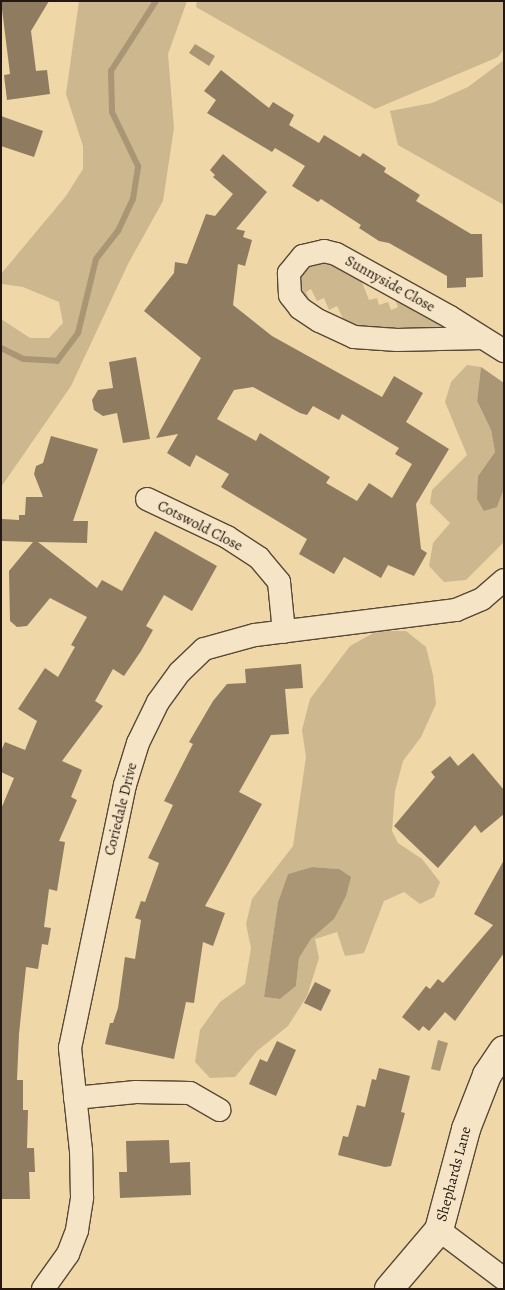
<!DOCTYPE html>
<html>
<head>
<meta charset="utf-8">
<style>
	body { margin:0 }
	#map { position:relative; width:505px; height:1290px; overflow:hidden; background:#efd7a8; font-family:Alegreya,serif }
	div>[style] { position:absolute }
	[style*='--x'] { left:calc(var(--x)*1px); top:calc(var(--y)*1px); width:calc(var(--w)*1px); rotate:calc(var(--a)*1deg) }
	.green>* { inset:0; background:#ccb78e }
	.water>* { inset:0; background:#aa9675 }
	.stream>* { height:6px; margin:-3px; padding:0 3px; transform-origin:3px; border-radius:3px; background:#aa9675 }
	.building>* { inset:0; background:#8e7b60 }
	.roads { filter:drop-shadow(1px 0 #574837) drop-shadow(-1px 0 #574837) drop-shadow(0 1px #574837) drop-shadow(0 -1px #574837) }
	.street>* { height:22px; margin:-11px; padding:0 11px; transform-origin:11px; border-radius:11px; background:#f5e5c6 }
	.secondary>* { height:28px; margin:-14px; padding:0 14px; transform-origin:14px; border-radius:14px; background:#f5e5c6 }
	span { translate:-50% -50%; white-space:nowrap; text-align:center; line-height:1.15; -webkit-text-stroke:4.5px #f5e5c6; paint-order:stroke }
	.street-label { font-size:15px; color:#241811 }
	.frame { position:absolute; inset:0; border:2px solid #241811; pointer-events:none }
</style>
</head>
<body>
<div id="map">
	<div class="green">
		<i style="clip-path:polygon(79px 1px,187px 1px,168px 54px,174px 128px,163px 201px,128px 264px,71px 386px,1px 487px,1px 319px,30px 338px,49px 338px,63px 323px,59px 302px,23px 287px,2px 284px,1px 274px,66px 196px,83px 169px,83px 146px,66px 94px)"></i>
		<i style="clip-path:polygon(197px 1px,504px 1px,504px 49px,498px 57px,375px 109px,196px 7px)"></i>
		<i style="clip-path:polygon(504px 60px,504px 205px,398px 145px,390px 111px,432px 103px,468px 87px)"></i>
		<i style="clip-path:polygon(317px 260px,358px 272px,369px 300px,377px 298px,379px 305px,388px 302px,391px 310px,398px 307px,392px 292px,455px 333px,347px 327px,337px 306px,329px 310px,324px 298px,317px 301px,311px 289px,306px 292px,313px 308px,301px 297px,297px 284px,301px 268px)"></i>
		<i style="clip-path:polygon(467px 365px,481px 367px,477px 401px,491px 430px,495px 452px,478px 476px,497px 507px,504px 489px,504px 542px,466px 580px,444px 582px,429px 566px,433px 543px,450px 523px,430px 503px,432px 490px,467px 455px,445px 402px,451px 382px)"></i>
		<i style="clip-path:polygon(evenodd,377px 631px,406px 631px,426px 647px,433px 675px,436px 704px,421px 737px,403px 761px,395px 791px,392px 831px,398px 843px,422px 859px,440px 882px,434px 897px,420px 904px,404px 892px,384px 901px,364px 953px,345px 956px,337px 932px,315px 939px,319px 958px,307px 996px,288px 1026px,257px 1051px,235px 1077px,210px 1078px,195px 1062px,200px 1030px,220px 1002px,245px 984px,251px 948px,246px 924px,252px 899px,293px 846px,306px 757px,302px 730px,310px 699px,350px 646px,377px 631px,312px 867px,339px 869px,334px 919px,311px 939px,299px 958px,296px 986px,280px 999px,264px 997px,278px 902px,288px 874px,312px 867px)"></i>
	</div>
	<div class="water">
		<i style="clip-path:polygon(195px 44px,215px 56px,209px 66px,189px 53px)"></i>
		<i style="clip-path:polygon(481px 367px,504px 383px,504px 489px,497px 507px,484px 511px,477px 499px,478px 476px,495px 452px,491px 430px,477px 401px)"></i>
		<i style="clip-path:polygon(312px 867px,339px 869px,351px 877px,346px 896px,334px 919px,311px 939px,299px 958px,296px 986px,280px 999px,264px 997px,278px 902px,288px 874px)"></i>
		<i style="clip-path:polygon(438px 1040px,448px 1043px,440px 1071px,431px 1069px)"></i>
	</div>
	<div class="stream">
		<i style="--x:1;--y:348;--w:25;--a:26"></i>
		<i style="--x:24;--y:359;--w:33;--a:3"></i>
		<i style="--x:57;--y:361;--w:35;--a:-53"></i>
		<i style="--x:78;--y:333;--w:76;--a:-76.3"></i>
		<i style="--x:96;--y:259;--w:36;--a:-52"></i>
		<i style="--x:118;--y:231;--w:35;--a:-65"></i>
		<i style="--x:133;--y:199;--w:33;--a:-81"></i>
		<i style="--x:138;--y:166;--w:60;--a:-115.7"></i>
		<i style="--x:112;--y:112;--w:41;--a:-91.4"></i>
		<i style="--x:111;--y:71;--w:83;--a:-57.3"></i>
	</div>
	<div class="building">
		<i style="clip-path:polygon(1px 1px,49px 1px,31px 31px,36px 71px,47px 70px,50px 94px,7px 100px,4px 75px,10px 74px)"></i>
		<i style="clip-path:polygon(221px 70px,269px 108px,273px 102px,294px 115px,289px 125px,319px 143px,324px 135px,360px 157px,363px 153px,386px 168px,384px 172px,420px 195px,416px 201px,471px 234px,482px 234px,483px 277px,466px 278px,466px 287px,447px 288px,447px 276px,389px 243px,379px 241px,359px 228px,361px 225px,321px 199px,318px 202px,292px 186px,305px 166px,275px 148px,272px 152px,207px 113px,216px 100px,204px 91px)"></i>
		<i style="clip-path:polygon(1px 116px,43px 131px,34px 157px,1px 146px)"></i>
		<i style="clip-path:polygon(evenodd,223px 154px,267px 192px,236px 229px,245px 231px,243px 237px,252px 240px,245px 266px,238px 264px,233px 305px,272px 336px,382px 397px,394px 376px,423px 393px,406px 422px,449px 449px,416px 504px,421px 549px,427px 553px,414px 576px,388px 565px,381px 578px,344px 557px,334px 574px,299px 554px,307px 539px,221px 487px,229px 474px,196px 455px,190px 467px,167px 453px,178px 434px,156px 438px,201px 358px,144px 311px,174px 273px,175px 262px,187px 264px,206px 214px,215px 216px,233px 194px,213px 177px,215px 175px,210px 170px,223px 154px,253px 387px,300px 413px,307px 415px,313px 406px,339px 420px,342px 414px,399px 448px,395px 454px,412px 464px,392px 498px,369px 483px,357px 501px,326px 483px,330px 477px,260px 433px,256px 441px,217px 419px,234px 390px,253px 387px)"></i>
		<i style="clip-path:polygon(136px 357px,150px 439px,123px 443px,117px 413px,103px 416px,94px 410px,92px 400px,98px 390px,113px 388px,109px 362px)"></i>
		<i style="clip-path:polygon(51px 436px,98px 449px,73px 521px,88px 521px,87px 543px,38px 542px,97px 588px,102px 580px,122px 591px,155px 531px,217px 566px,192px 611px,164px 595px,146px 626px,153px 630px,141px 651px,124px 676px,113px 669px,95px 701px,103px 706px,62px 761px,82px 770px,71px 797px,77px 800px,59px 841px,65px 842px,57px 891px,49px 889px,44px 927px,51px 928px,48px 945px,42px 944px,38px 969px,26px 967px,19px 1034px,17px 1080px,23px 1080px,23px 1110px,28px 1110px,27px 1148px,34px 1148px,35px 1172px,29px 1172px,30px 1199px,1px 1199px,1px 809px,14px 778px,1px 772px,1px 751px,5px 742px,25px 750px,37px 721px,18px 709px,45px 668px,58px 677px,75px 647px,71px 645px,87px 617px,50px 598px,27px 626px,17px 627px,10px 621px,9px 571px,33px 542px,2px 541px,2px 519px,19px 520px,19px 515px,25px 515px,26px 497px,43px 497px,34px 474px,36px 466px,43px 463px)"></i>
		<i style="clip-path:polygon(301px 664px,303px 688px,285px 689px,289px 734px,271px 735px,239px 792px,262px 804px,205px 906px,225px 913px,213px 946px,203px 942px,194px 1003px,186px 1002px,174px 1059px,105px 1044px,110px 1023px,113px 1023px,118px 1008px,125px 957px,135px 959px,141px 920px,135px 918px,141px 901px,145px 902px,159px 863px,148px 858px,173px 805px,164px 801px,193px 744px,189px 742px,213px 701px,227px 684px,246px 683px,245px 669px)"></i>
		<i style="clip-path:polygon(473px 753px,504px 790px,504px 814px,481px 833px,475px 825px,438px 868px,394px 826px,435px 777px,431px 772px,450px 756px,458px 766px)"></i>
		<i style="clip-path:polygon(504px 860px,504px 953px,455px 1021px,445px 1012px,429px 1031px,423px 1026px,419px 1031px,402px 1017px,426px 986px,430px 989px,438px 979px,443px 983px,493px 925px,474px 914px)"></i>
		<i style="clip-path:polygon(315px 982px,331px 990px,321px 1011px,304px 1003px)"></i>
		<i style="clip-path:polygon(277px 1041px,296px 1050px,276px 1096px,249px 1084px,260px 1059px,267px 1062px)"></i>
		<i style="clip-path:polygon(379px 1068px,410px 1076px,401px 1112px,405px 1113px,391px 1166px,385px 1167px,338px 1155px,343px 1136px,348px 1137px,357px 1105px,365px 1107px,372px 1079px,376px 1080px)"></i>
		<i style="clip-path:polygon(169px 1140px,170px 1163px,190px 1162px,191px 1195px,120px 1198px,119px 1172px,127px 1172px,126px 1141px)"></i>
	</div>
	<div class="roads">
		<div class="street">
			<i style="--x:482;--y:338;--w:85;--a:178.7"></i>
			<i style="--x:397;--y:340;--w:43;--a:-176"></i>
			<i style="--x:354;--y:337;--w:38;--a:-155"></i>
			<i style="--x:319;--y:321;--w:23;--a:-146"></i>
			<i style="--x:300;--y:308;--w:16;--a:-128"></i>
			<i style="--x:290;--y:295;--w:22;--a:-93"></i>
			<i style="--x:289;--y:273;--w:22;--a:-51"></i>
			<i style="--x:303;--y:256;--w:22;--a:-13"></i>
			<i style="--x:324;--y:251;--w:12;--a:14"></i>
			<i style="--x:336;--y:254;--w:130;--a:28.9"></i>
			<i style="--x:450;--y:317;--w:64;--a:32.2"></i>
			<i style="--x:147;--y:499;--w:89;--a:25.4"></i>
			<i style="--x:227;--y:537;--w:38;--a:33"></i>
			<i style="--x:259;--y:558;--w:31;--a:50"></i>
			<i style="--x:279;--y:582;--w:50;--a:84.3"></i>
			<i style="--x:75;--y:1098;--w:61;--a:-5.6"></i>
			<i style="--x:136;--y:1092;--w:54;--a:1.1"></i>
			<i style="--x:190;--y:1093;--w:34;--a:30"></i>
			<i style="--x:439;--y:1230;--w:81;--a:37"></i>
			<i style="--x:43;--y:1289;--w:43;--a:-54.5"></i>
			<i style="--x:68;--y:1254;--w:26;--a:-69"></i>
			<i style="--x:77;--y:1230;--w:33;--a:-81"></i>
			<i style="--x:82;--y:1197;--w:46;--a:-91.2"></i>
			<i style="--x:81;--y:1151;--w:104;--a:-96.1"></i>
			<i style="--x:70;--y:1048;--w:269;--a:-78.2"></i>
			<i style="--x:125;--y:785;--w:44;--a:-72.8"></i>
			<i style="--x:138;--y:743;--w:46;--a:-64"></i>
			<i style="--x:158;--y:702;--w:37;--a:-54"></i>
			<i style="--x:180;--y:672;--w:33;--a:-44"></i>
			<i style="--x:204;--y:649;--w:53;--a:-15.4"></i>
			<i style="--x:255;--y:635;--w:203;--a:-7.1"></i>
			<i style="--x:456;--y:610;--w:28;--a:-23"></i>
			<i style="--x:482;--y:599;--w:29;--a:-41"></i>
		</div>
		<div class="secondary">
			<i style="--x:389;--y:1289;--w:77;--a:-49.7"></i>
			<i style="--x:439;--y:1230;--w:105;--a:-75"></i>
			<i style="--x:466;--y:1129;--w:58;--a:-68.7"></i>
			<i style="--x:487;--y:1075;--w:30;--a:-56"></i>
		</div>
	</div>
	<div class="street-label">
		<span style="left:390px;top:284px;rotate:29deg">Sunnyside Close</span>
		<span style="left:200px;top:526px;rotate:27deg">Cotswold Close</span>
		<span style="left:121px;top:809px;rotate:-76deg">Coriedale Drive</span>
		<span style="left:454px;top:1174px;rotate:-75deg">Shephards Lane</span>
	</div>
	<div class="frame"></div>
</div>
</body>
</html>
